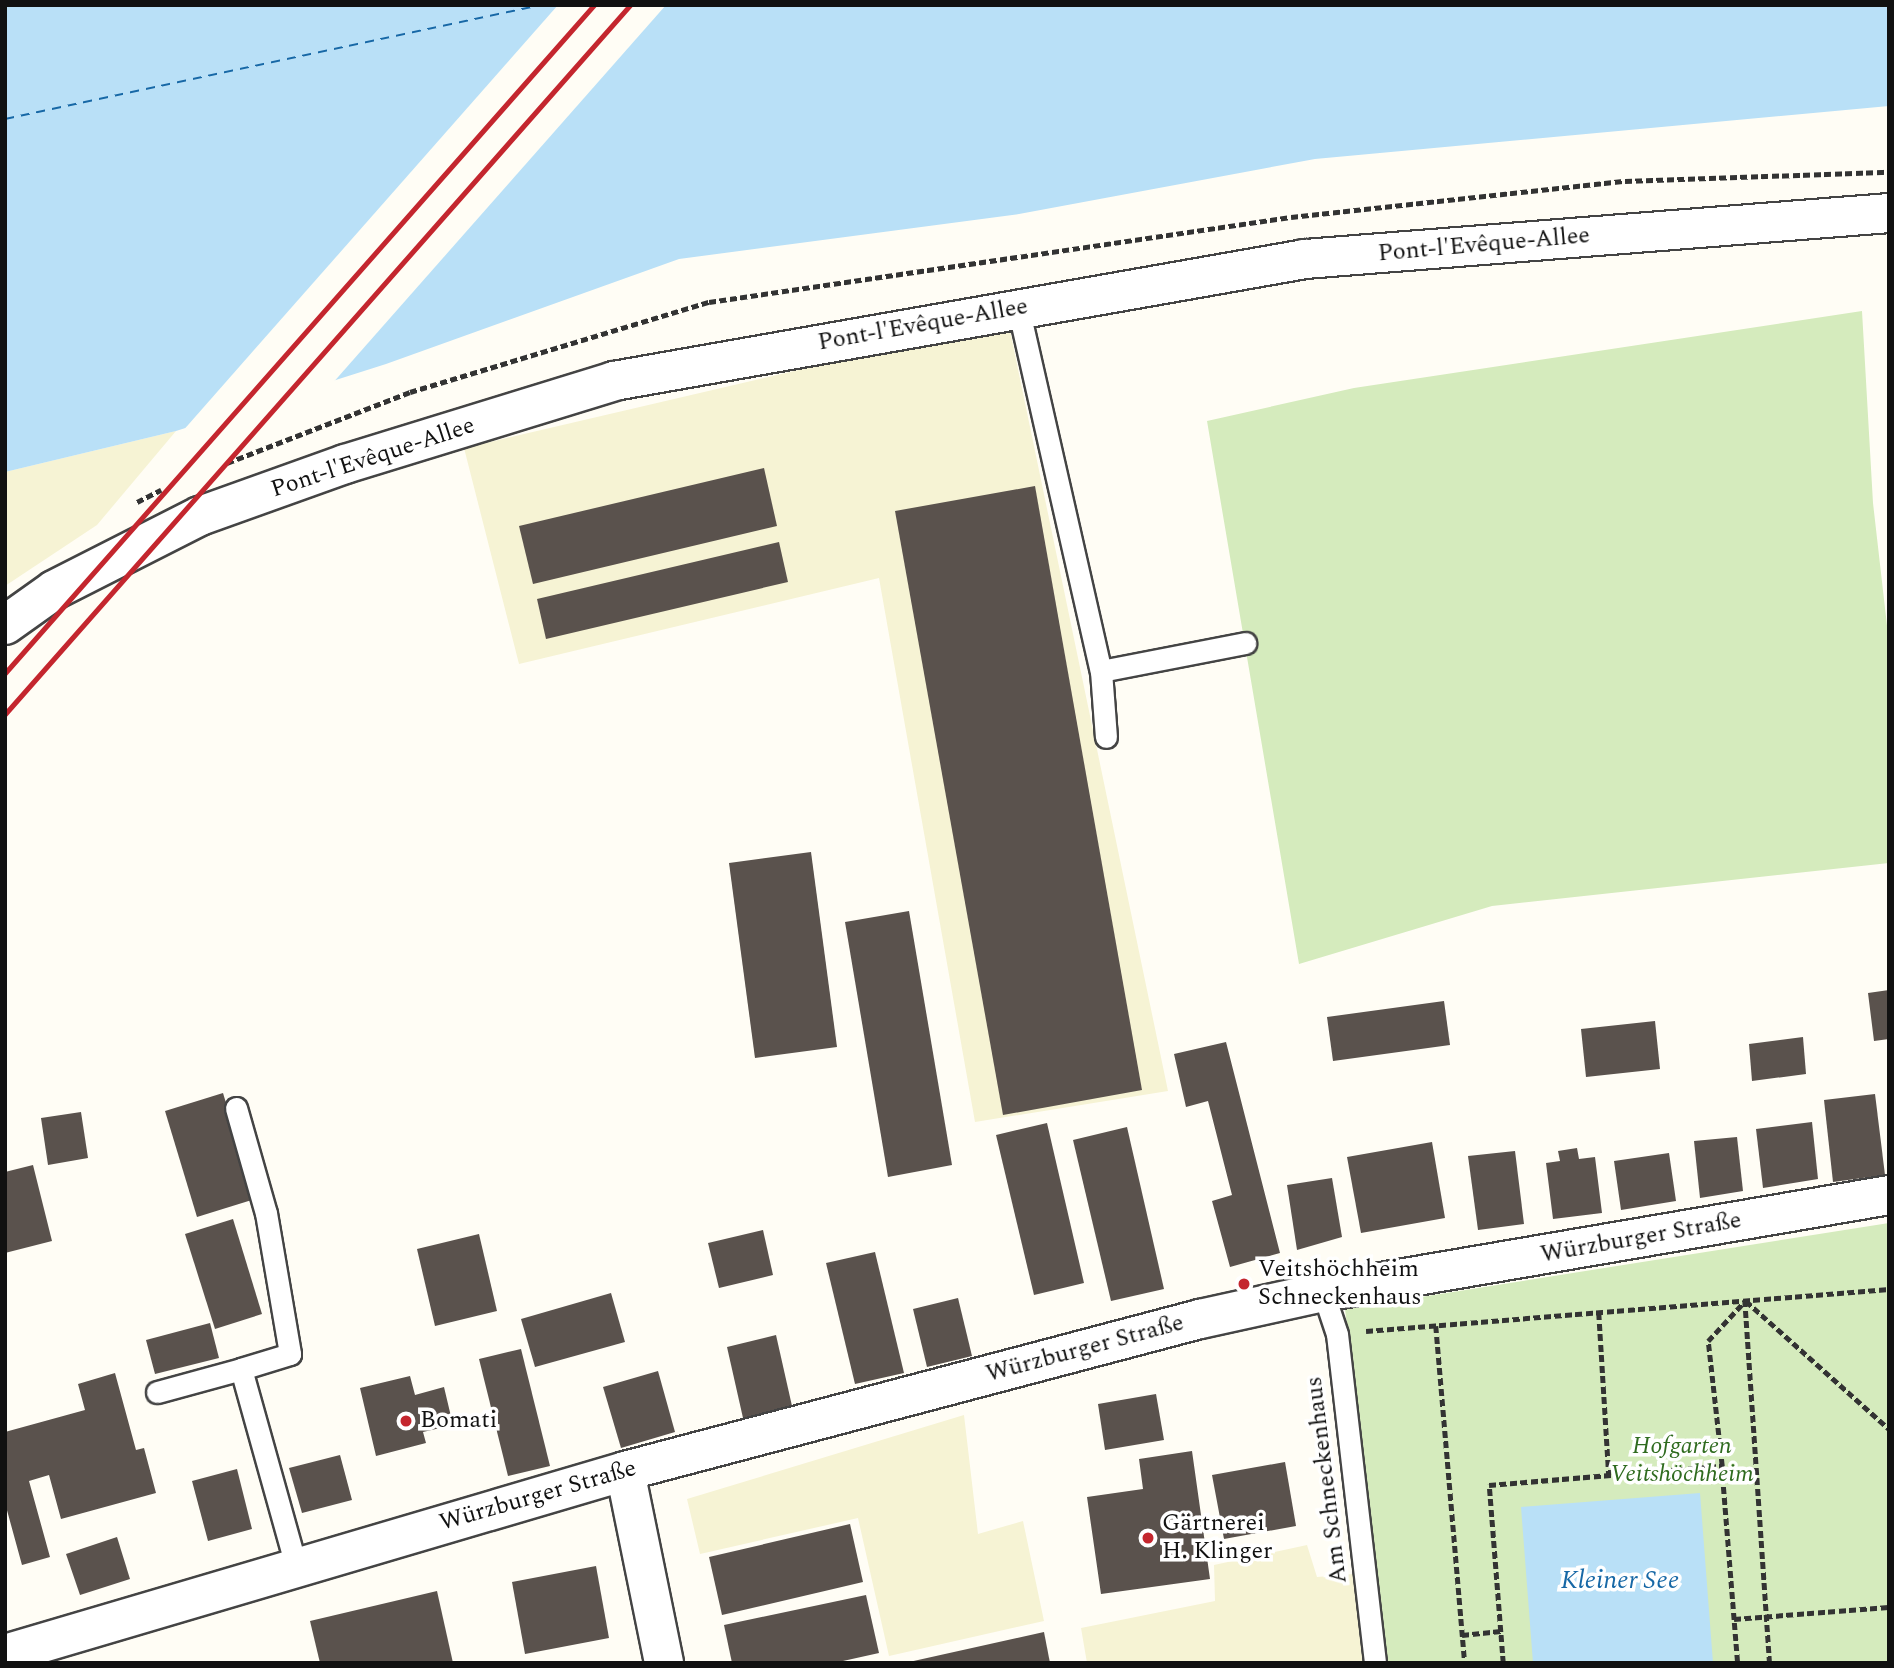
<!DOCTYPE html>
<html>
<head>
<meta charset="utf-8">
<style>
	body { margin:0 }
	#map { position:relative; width:1894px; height:1668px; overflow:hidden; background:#fffdf5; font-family:Spectral,serif }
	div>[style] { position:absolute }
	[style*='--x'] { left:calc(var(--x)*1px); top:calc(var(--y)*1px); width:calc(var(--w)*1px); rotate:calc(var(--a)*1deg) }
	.farmland>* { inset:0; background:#f6f3d4 }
	.green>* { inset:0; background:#d5ebbd }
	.water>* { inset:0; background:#b9e0f7 }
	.pier>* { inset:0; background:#fffdf5 }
	.ferry>* { height:2px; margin-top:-1px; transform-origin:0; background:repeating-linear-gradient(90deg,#1768a6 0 9px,transparent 0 16px) }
	.building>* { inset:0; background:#5a524d }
	.path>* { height:4.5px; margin-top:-2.25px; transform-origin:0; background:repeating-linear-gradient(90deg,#333 0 7px,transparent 0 10.5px) }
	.roads { filter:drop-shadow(2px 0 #444) drop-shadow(-2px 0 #444) drop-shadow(0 2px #444) drop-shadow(0 -2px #444) }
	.service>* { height:21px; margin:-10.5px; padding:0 10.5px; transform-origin:10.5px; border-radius:10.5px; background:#fff }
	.minor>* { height:38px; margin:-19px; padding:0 19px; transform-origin:19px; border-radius:19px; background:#fff }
	.rail>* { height:5px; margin:-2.5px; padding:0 2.5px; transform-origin:2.5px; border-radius:2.5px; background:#c4262e }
	.dots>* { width:19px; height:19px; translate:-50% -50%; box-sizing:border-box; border:4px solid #fff; border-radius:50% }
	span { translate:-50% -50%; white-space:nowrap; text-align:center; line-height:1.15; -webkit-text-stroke:7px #fff; paint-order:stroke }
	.street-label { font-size:24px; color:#111 }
	.poi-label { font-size:24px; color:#111 }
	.left { translate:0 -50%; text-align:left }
	.park-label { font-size:24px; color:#2f6b1f; font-style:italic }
	.water-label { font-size:26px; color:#1768a6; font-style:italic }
	.frame { position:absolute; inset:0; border:7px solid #111; pointer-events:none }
</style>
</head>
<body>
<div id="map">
	<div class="farmland">
		<i style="clip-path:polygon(1008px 321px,1168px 1091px,975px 1122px,879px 578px,519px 664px,464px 448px)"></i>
		<i style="clip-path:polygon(176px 431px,97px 525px,5px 586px,5px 472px)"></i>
		<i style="clip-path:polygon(964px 1415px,978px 1534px,1023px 1521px,1044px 1621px,889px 1656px,858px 1518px,700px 1554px,687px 1499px)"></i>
		<i style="clip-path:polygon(1307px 1545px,1317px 1577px,1354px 1574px,1364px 1663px,1087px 1663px,1081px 1628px,1215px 1601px,1214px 1565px)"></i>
	</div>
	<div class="green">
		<i style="clip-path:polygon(1862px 311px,1873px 503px,1889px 643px,1889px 863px,1492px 906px,1299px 964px,1207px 421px,1354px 388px)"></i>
		<i style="clip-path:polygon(1889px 1223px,1889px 1663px,1388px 1663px,1345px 1309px)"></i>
	</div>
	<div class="water">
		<i style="clip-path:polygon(5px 5px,1889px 5px,1889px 106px,1315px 159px,1019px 214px,679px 259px,386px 364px,176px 431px,5px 472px)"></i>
		<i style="clip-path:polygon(1700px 1493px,1713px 1663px,1533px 1663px,1521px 1507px)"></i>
	</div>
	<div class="pier">
		<i style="clip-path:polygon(558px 5px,666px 5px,331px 385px,181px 433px)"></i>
	</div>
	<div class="ferry">
		<i style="--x:5;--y:119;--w:548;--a:-12.01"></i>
	</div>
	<div class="building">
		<i style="clip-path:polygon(764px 468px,777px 526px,533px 584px,519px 526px)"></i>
		<i style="clip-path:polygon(1035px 486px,1142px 1090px,1003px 1115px,895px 511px)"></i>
		<i style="clip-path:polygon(779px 542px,788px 582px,546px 639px,537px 599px)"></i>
		<i style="clip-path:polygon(811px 852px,837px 1047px,755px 1058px,729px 863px)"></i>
		<i style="clip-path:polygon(909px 911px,952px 1165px,888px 1177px,845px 922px)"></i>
		<i style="clip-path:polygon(1889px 990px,1889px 1039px,1874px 1041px,1868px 993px)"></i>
		<i style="clip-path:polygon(1444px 1001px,1450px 1045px,1333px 1061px,1327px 1017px)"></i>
		<i style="clip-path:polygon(1655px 1021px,1660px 1069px,1586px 1077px,1581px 1029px)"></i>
		<i style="clip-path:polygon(1803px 1037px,1806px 1074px,1752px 1081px,1749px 1044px)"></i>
		<i style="clip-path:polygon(1226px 1042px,1280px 1253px,1230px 1267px,1212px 1201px,1232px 1195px,1208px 1101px,1186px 1107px,1174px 1054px)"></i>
		<i style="clip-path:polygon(223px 1093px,255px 1199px,197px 1217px,165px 1111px)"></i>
		<i style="clip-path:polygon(1875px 1094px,1885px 1175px,1833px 1182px,1824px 1100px)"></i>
		<i style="clip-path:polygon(81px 1112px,88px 1158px,48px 1165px,41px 1118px)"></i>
		<i style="clip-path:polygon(1812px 1122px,1818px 1179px,1763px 1188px,1756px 1129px)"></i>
		<i style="clip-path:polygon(1047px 1123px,1084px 1283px,1034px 1295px,996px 1135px)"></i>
		<i style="clip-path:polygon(1127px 1127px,1164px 1289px,1111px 1301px,1073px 1140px)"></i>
		<i style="clip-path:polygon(1737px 1137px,1743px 1191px,1700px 1198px,1694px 1141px)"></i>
		<i style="clip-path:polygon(1432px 1142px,1445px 1218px,1361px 1233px,1347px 1157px)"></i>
		<i style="clip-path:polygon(1577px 1148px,1579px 1159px,1595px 1157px,1602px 1213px,1553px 1219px,1546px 1163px,1560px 1161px,1558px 1151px)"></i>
		<i style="clip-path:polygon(1515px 1151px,1524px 1224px,1478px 1230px,1468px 1156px)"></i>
		<i style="clip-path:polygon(1669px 1153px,1676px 1201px,1621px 1210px,1614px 1161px)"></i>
		<i style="clip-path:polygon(33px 1165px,52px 1241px,5px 1253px,5px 1172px)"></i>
		<i style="clip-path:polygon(1332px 1178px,1342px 1237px,1297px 1250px,1287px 1185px)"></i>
		<i style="clip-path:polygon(233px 1219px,262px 1314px,215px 1329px,185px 1234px)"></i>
		<i style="clip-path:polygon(763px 1230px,773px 1275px,719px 1288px,708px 1243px)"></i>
		<i style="clip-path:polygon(479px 1234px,497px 1311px,435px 1326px,417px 1249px)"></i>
		<i style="clip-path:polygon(875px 1252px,904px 1373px,855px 1384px,826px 1263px)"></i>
		<i style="clip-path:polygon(611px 1293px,625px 1342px,535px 1367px,521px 1319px)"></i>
		<i style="clip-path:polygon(958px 1298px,972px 1356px,927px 1367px,913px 1309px)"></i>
		<i style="clip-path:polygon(210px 1323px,219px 1358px,155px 1374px,146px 1340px)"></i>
		<i style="clip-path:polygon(776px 1335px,792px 1406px,743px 1418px,727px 1347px)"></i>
		<i style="clip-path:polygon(521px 1349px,550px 1466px,508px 1476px,479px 1359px)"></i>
		<i style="clip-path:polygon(658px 1371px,675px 1432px,621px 1448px,603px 1387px)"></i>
		<i style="clip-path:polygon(115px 1373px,136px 1450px,144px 1448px,156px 1493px,61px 1519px,49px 1475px,29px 1481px,50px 1557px,22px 1565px,5px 1503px,5px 1432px,85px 1410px,78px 1384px)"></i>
		<i style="clip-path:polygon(410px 1376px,415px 1395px,444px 1387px,453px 1425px,423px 1432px,426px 1443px,376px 1456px,360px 1388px)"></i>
		<i style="clip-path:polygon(1156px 1394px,1164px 1440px,1105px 1450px,1098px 1404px)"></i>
		<i style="clip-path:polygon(1192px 1451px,1210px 1579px,1101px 1594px,1087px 1497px,1143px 1489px,1139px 1459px)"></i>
		<i style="clip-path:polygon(340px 1455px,352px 1500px,302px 1513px,289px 1468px)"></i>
		<i style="clip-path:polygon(1285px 1462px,1296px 1526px,1224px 1539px,1212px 1475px)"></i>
		<i style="clip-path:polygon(237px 1469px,252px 1529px,208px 1541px,192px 1481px)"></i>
		<i style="clip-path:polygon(850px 1524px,863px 1582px,722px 1615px,709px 1557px)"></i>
		<i style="clip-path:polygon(117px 1537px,130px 1579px,80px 1595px,66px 1554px)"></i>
		<i style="clip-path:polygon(596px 1566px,609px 1638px,525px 1654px,512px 1582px)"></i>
		<i style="clip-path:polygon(437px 1591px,453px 1663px,320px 1663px,310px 1621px)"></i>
		<i style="clip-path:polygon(866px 1595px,879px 1653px,834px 1663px,732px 1663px,724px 1625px)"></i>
		<i style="clip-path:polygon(1044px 1632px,1050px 1663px,909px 1663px,909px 1662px)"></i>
	</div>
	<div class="path">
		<i style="--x:227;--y:463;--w:196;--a:-21.2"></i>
		<i style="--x:410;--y:392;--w:312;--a:-16.8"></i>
		<i style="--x:709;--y:302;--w:588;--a:-8.31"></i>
		<i style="--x:1291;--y:217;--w:336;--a:-6.2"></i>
		<i style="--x:1625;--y:181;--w:264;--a:-2"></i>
		<i style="--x:137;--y:502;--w:27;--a:-27"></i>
		<i style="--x:1745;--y:1300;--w:364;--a:86.1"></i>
		<i style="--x:1746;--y:1301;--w:192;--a:41.8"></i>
		<i style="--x:1599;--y:1313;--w:162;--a:86.5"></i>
		<i style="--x:1436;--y:1326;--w:338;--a:85.1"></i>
		<i style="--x:1366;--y:1331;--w:525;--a:-4.59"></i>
		<i style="--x:1722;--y:1466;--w:126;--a:-96.4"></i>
		<i style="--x:1708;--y:1341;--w:54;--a:-47.2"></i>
		<i style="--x:1734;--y:1619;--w:155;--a:-4.4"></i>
		<i style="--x:1462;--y:1635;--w:39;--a:-6"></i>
		<i style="--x:1503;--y:1663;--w:179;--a:-94.5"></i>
		<i style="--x:1489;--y:1485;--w:234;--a:-4.7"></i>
		<i style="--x:1722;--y:1466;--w:198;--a:85.4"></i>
	</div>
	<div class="roads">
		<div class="service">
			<i style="--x:1018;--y:307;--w:373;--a:77.2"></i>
			<i style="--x:1101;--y:671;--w:66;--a:85.7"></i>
			<i style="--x:1101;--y:671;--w:147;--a:-11"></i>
			<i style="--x:236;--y:1108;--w:109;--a:74.1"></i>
			<i style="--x:266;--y:1213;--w:143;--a:80.3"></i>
			<i style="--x:290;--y:1354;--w:51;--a:163"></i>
			<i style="--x:241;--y:1369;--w:205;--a:74.4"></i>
			<i style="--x:1323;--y:1292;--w:44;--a:71.6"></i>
			<i style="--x:1337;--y:1334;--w:331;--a:83.4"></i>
			<i style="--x:157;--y:1392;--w:87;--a:-15.3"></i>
		</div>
		<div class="minor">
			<i style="--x:5;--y:625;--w:60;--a:-35.5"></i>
			<i style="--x:54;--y:590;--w:164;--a:-26.9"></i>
			<i style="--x:200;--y:516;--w:154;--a:-19.7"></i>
			<i style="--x:345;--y:464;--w:282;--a:-17.1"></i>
			<i style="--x:614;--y:381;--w:702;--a:-10.01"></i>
			<i style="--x:1305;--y:259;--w:586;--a:-4.5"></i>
			<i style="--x:625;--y:1471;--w:196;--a:78.5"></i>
			<i style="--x:5;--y:1654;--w:646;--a:-16.44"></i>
			<i style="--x:625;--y:1471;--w:595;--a:-14.81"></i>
			<i style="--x:1200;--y:1319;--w:126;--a:-12.4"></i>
			<i style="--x:1323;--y:1292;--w:574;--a:-9.72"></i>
		</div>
	</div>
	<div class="rail">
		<i style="--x:5;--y:673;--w:891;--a:-48.6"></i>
		<i style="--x:5;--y:714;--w:945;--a:-48.6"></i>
	</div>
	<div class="dots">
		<i style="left:1244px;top:1284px;background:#c4262e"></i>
		<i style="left:406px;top:1421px;background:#c4262e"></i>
		<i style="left:1148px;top:1538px;background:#c4262e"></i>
	</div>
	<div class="street-label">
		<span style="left:1484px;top:245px;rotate:-5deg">Pont-l'Evêque-Allee</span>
		<span style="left:923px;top:325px;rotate:-10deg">Pont-l'Evêque-Allee</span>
		<span style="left:373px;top:458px;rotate:-18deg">Pont-l'Evêque-Allee</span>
		<span style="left:1641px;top:1238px;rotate:-10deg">Würzburger Straße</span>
		<span style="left:1085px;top:1349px;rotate:-15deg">Würzburger Straße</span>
		<span style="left:1327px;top:1480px;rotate:-97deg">Am Schneckenhaus</span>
		<span style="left:538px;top:1496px;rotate:-16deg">Würzburger Straße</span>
	</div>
	<div class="poi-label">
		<span class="left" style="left:1258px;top:1284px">Veitshöchheim<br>Schneckenhaus</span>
		<span class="left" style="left:420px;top:1421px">Bomati</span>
		<span class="left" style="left:1162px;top:1538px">Gärtnerei<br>H. Klinger</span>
	</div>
	<div class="park-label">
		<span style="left:1682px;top:1461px">Hofgarten<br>Veitshöchheim</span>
	</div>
	<div class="water-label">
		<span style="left:1620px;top:1581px">Kleiner See</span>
	</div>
	<div class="frame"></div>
</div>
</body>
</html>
